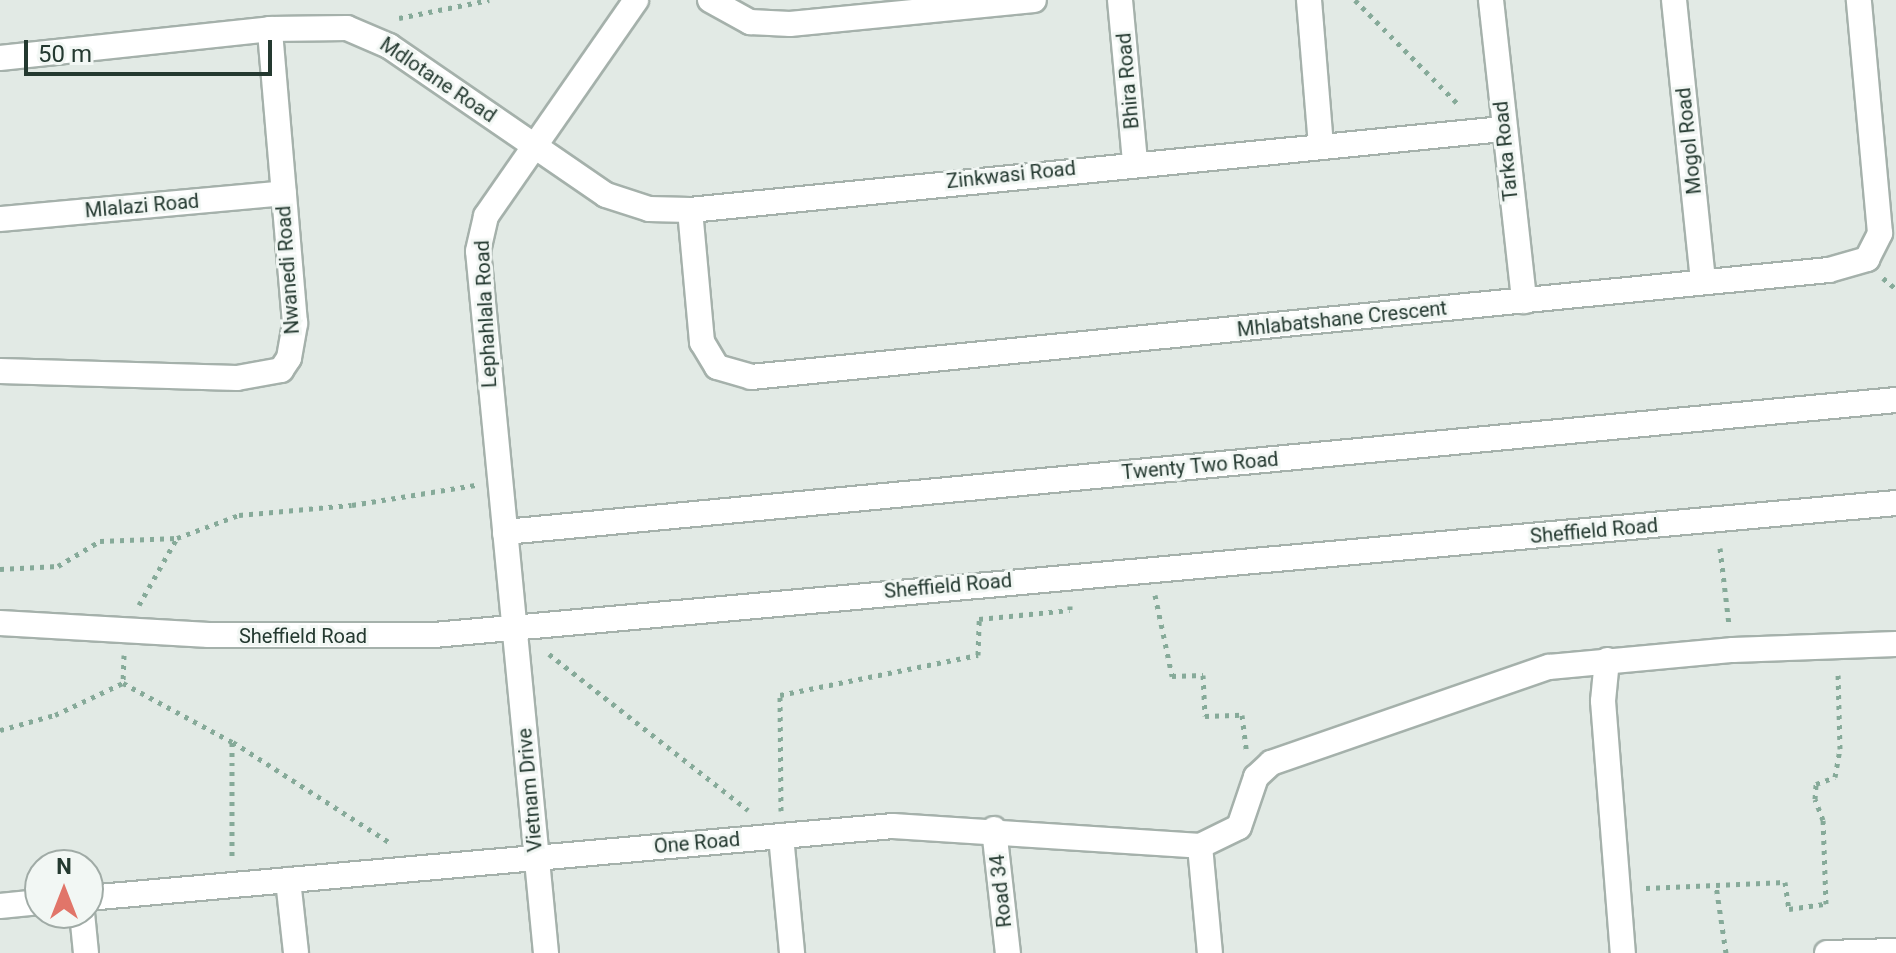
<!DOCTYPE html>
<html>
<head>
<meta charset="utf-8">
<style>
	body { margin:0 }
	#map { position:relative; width:1896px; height:953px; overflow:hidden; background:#e2eae5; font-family:Roboto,sans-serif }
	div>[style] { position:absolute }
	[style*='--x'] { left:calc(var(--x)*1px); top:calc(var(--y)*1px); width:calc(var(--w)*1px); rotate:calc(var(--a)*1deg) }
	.path>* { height:5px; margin-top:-2.5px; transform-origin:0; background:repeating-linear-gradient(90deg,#86aa99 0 4px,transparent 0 10px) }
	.roads { filter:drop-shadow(2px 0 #a5b1ab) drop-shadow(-2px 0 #a5b1ab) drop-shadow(0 2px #a5b1ab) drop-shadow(0 -2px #a5b1ab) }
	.street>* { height:24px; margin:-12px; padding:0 12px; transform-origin:12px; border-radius:12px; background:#fff }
	.secondary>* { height:24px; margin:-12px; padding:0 12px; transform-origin:12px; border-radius:12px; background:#fff }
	span { translate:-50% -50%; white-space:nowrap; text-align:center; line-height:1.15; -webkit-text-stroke:6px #f2f7f4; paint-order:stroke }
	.street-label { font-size:20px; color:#243930 }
	.north { position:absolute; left:24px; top:849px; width:80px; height:80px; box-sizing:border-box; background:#f2f7f4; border:2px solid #a0aba6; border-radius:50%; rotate:0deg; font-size:22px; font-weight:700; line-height:32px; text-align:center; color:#243930 }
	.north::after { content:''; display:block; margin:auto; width:28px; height:36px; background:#e17569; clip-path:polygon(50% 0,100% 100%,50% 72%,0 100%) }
	.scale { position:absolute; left:24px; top:40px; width:248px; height:36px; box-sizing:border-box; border:4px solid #243930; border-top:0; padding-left:10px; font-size:24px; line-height:28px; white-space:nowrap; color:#243930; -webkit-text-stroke:6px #f2f7f4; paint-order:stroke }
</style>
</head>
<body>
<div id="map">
	<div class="path">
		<i style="--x:1355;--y:0;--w:146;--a:45.3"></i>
		<i style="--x:399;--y:18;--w:92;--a:-11.3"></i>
		<i style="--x:1883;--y:278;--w:17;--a:40"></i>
		<i style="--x:1720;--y:548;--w:78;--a:83.3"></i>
		<i style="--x:0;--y:569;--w:58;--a:-3"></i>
		<i style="--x:58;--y:566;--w:49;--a:-30.8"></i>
		<i style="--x:100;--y:541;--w:77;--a:-2.2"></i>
		<i style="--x:177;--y:538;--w:66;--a:-20.4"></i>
		<i style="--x:239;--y:515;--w:113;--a:-5.1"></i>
		<i style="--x:352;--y:505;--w:125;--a:-9.2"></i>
		<i style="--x:1155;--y:595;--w:83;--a:78.1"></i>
		<i style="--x:1172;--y:676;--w:31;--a:-2"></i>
		<i style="--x:1203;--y:675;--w:41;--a:87.2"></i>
		<i style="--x:1205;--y:716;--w:37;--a:-2"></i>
		<i style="--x:1242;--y:715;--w:35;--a:83"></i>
		<i style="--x:139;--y:605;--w:77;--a:-60.4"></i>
		<i style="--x:549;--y:654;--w:253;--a:38.1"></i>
		<i style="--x:124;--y:655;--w:28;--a:92"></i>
		<i style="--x:123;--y:683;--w:124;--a:28.4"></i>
		<i style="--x:232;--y:742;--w:114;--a:90"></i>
		<i style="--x:0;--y:730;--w:57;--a:-15.3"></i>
		<i style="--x:55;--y:715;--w:75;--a:-25.2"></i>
		<i style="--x:233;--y:742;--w:185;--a:32.7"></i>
		<i style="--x:781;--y:811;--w:116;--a:-90.5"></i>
		<i style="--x:780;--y:695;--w:202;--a:-11.4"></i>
		<i style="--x:978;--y:655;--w:36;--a:-88"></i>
		<i style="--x:979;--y:619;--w:91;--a:-5.6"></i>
		<i style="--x:1070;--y:610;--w:4;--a:-90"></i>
		<i style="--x:1646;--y:888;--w:70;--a:-2.5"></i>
		<i style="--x:1726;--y:953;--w:69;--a:-98.4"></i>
		<i style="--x:1716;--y:885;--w:69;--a:-2.5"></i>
		<i style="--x:1785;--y:882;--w:27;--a:82"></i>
		<i style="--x:1789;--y:909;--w:37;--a:-8"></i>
		<i style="--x:1826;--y:904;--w:84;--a:-92"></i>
		<i style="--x:1823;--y:820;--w:22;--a:-111"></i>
		<i style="--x:1815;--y:799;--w:15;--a:-86"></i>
		<i style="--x:1816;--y:784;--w:20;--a:-20"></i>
		<i style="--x:1835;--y:777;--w:28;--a:-80"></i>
		<i style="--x:1840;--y:749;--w:74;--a:-91.5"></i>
	</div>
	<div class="roads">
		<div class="street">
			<i style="--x:710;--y:0;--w:46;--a:28.8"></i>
			<i style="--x:750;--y:22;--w:40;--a:2.9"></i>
			<i style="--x:790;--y:24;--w:245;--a:-5.6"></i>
			<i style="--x:1120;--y:0;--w:163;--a:84.7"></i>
			<i style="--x:1309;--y:0;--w:145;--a:85.3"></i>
			<i style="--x:1491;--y:0;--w:303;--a:83.7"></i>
			<i style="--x:1674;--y:0;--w:282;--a:84.1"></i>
			<i style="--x:0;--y:58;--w:272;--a:-6.1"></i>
			<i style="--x:270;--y:29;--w:77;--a:-0.7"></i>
			<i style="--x:347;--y:28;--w:46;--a:23.2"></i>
			<i style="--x:389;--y:46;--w:263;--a:34.5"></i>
			<i style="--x:606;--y:195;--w:45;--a:18"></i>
			<i style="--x:649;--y:209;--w:41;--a:1.4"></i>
			<i style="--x:690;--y:210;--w:817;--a:-5.69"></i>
			<i style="--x:690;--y:210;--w:133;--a:84.8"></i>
			<i style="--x:702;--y:342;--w:29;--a:59"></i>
			<i style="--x:717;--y:367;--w:35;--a:16"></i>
			<i style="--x:751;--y:377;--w:1083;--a:-5.67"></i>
			<i style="--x:1829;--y:270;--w:40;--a:-16"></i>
			<i style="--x:1867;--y:259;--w:29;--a:-63"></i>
			<i style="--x:1880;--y:233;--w:234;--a:-95.2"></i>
			<i style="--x:0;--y:219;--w:285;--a:-5.2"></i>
			<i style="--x:0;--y:371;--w:237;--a:1.7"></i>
			<i style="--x:237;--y:378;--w:45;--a:-10.3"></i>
			<i style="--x:281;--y:370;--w:14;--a:-56"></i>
			<i style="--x:289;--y:358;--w:36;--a:-80"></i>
			<i style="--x:295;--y:323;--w:295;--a:-94.9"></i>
			<i style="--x:505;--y:532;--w:1397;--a:-5.42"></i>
			<i style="--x:1607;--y:660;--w:41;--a:95.6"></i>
			<i style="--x:1603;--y:701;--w:253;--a:85.5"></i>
			<i style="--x:994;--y:829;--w:125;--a:83.6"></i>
			<i style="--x:781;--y:836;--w:118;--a:84.6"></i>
			<i style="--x:1200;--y:846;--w:107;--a:84.7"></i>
			<i style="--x:288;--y:880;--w:73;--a:83.7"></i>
			<i style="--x:88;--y:898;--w:808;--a:-5.11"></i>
			<i style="--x:893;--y:826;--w:308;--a:3.7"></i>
			<i style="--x:1200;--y:846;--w:43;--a:-26"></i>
			<i style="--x:1239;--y:827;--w:53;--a:-71.2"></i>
			<i style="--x:1256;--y:777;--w:21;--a:-43"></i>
			<i style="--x:1271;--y:763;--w:294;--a:-19.1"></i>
			<i style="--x:1549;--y:667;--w:185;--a:-5.3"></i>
			<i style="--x:1733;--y:650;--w:163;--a:-2.1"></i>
			<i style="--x:0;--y:906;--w:40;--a:-5.7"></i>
			<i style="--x:82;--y:913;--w:40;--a:84.3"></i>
			<i style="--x:546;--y:953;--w:705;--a:-95.53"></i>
			<i style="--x:478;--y:251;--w:36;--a:-77"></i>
			<i style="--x:486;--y:216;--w:263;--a:-55.2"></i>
			<i style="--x:1827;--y:953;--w:69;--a:-1.7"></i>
		</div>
		<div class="secondary">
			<i style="--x:0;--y:623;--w:209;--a:3.3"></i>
			<i style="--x:209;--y:635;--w:225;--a:0"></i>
			<i style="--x:434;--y:635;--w:1468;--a:-5.16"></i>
		</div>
	</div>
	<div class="street-label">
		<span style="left:438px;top:80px;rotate:34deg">Mdlotane Road</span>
		<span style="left:1128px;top:81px;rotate:-95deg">Bhira Road</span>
		<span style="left:1689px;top:141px;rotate:-96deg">Mogol Road</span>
		<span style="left:1506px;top:151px;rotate:-96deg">Tarka Road</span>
		<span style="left:1011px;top:175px;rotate:-6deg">Zinkwasi Road</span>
		<span style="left:142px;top:206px;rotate:-5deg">Mlalazi Road</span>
		<span style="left:288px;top:270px;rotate:-94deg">Nwanedi Road</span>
		<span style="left:486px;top:314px;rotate:-93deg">Lephahlala Road</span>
		<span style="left:1342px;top:319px;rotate:-6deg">Mhlabatshane Crescent</span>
		<span style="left:1200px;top:466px;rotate:-5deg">Twenty Two Road</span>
		<span style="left:1594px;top:531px;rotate:-5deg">Sheffield Road</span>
		<span style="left:948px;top:586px;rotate:-5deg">Sheffield Road</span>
		<span style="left:303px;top:636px">Sheffield Road</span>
		<span style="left:530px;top:790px;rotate:-95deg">Vietnam Drive</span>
		<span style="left:697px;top:843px;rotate:-5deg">One Road</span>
		<span style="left:1001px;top:891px;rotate:-96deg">Road 34</span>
	</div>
	<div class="north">N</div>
	<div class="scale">50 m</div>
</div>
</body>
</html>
